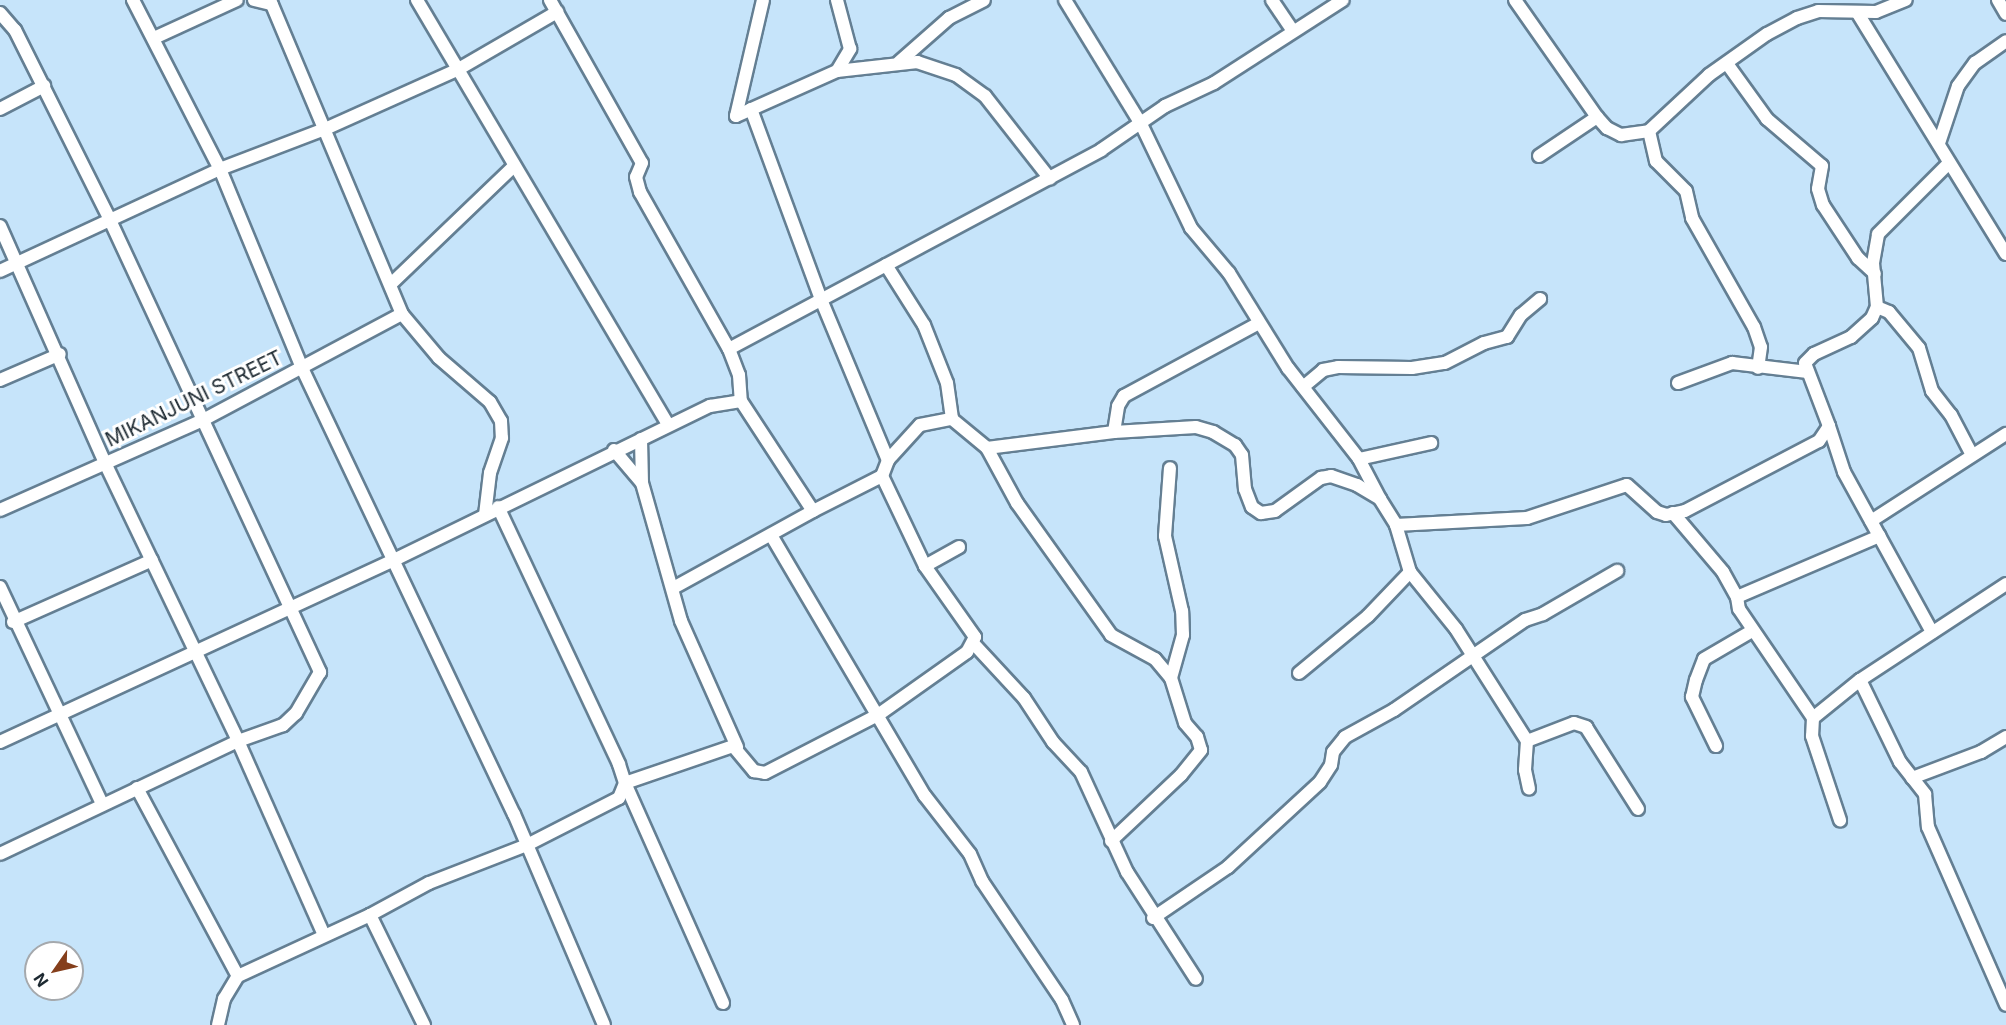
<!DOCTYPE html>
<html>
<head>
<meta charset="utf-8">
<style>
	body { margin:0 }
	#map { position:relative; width:2006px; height:1025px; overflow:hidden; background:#c6e4fa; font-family:Inter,sans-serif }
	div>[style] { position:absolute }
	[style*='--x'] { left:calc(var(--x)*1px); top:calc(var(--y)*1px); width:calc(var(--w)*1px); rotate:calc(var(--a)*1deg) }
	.roads { filter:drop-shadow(2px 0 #647f93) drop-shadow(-2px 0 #647f93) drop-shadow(0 2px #647f93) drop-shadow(0 -2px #647f93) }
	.minor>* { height:12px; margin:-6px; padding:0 6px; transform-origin:6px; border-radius:6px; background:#fff }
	span { translate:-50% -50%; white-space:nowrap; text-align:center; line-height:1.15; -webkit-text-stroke:6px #fff; paint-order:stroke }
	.street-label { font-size:20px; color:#1d2931 }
	.north { position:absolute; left:24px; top:941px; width:60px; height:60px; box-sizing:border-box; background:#fff; border:2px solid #a5a9ad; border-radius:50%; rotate:236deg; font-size:16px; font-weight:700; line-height:24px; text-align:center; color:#1d2931 }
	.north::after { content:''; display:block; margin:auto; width:21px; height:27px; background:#853f1c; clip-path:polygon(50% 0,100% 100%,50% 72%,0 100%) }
</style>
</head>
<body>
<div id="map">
	<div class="roads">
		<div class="minor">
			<i style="--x:133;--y:0;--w:190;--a:62.8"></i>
			<i style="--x:220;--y:169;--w:215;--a:67.6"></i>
			<i style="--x:302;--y:368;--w:494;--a:64.6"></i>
			<i style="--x:514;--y:814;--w:229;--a:66.9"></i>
			<i style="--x:254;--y:0;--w:18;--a:13"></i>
			<i style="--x:270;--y:0;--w:341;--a:67.2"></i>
			<i style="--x:402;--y:314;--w:57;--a:49.9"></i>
			<i style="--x:439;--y:358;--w:67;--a:40.8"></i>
			<i style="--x:490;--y:402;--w:22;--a:60"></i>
			<i style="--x:501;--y:421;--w:17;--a:87"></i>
			<i style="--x:502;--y:438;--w:37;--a:109"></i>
			<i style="--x:490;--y:473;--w:42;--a:96.8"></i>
			<i style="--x:417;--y:0;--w:494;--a:59.4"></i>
			<i style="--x:550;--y:0;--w:187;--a:60.6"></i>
			<i style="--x:642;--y:163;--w:15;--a:113"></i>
			<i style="--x:636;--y:177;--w:16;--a:75"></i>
			<i style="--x:640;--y:192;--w:180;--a:60.5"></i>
			<i style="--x:729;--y:349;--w:28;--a:69"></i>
			<i style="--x:739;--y:375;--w:26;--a:86"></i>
			<i style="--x:1065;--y:0;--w:145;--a:58.5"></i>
			<i style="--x:1141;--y:124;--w:115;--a:64.3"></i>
			<i style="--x:1191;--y:228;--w:59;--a:49.8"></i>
			<i style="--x:1229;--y:273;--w:112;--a:58.2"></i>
			<i style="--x:1288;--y:368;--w:115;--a:52"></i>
			<i style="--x:1359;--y:459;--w:45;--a:62.3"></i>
			<i style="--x:1272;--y:0;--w:37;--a:56"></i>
			<i style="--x:1515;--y:0;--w:143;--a:55"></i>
			<i style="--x:1597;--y:117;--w:15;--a:48"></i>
			<i style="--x:1607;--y:128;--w:16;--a:27"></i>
			<i style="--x:1621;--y:135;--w:28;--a:-8"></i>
			<i style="--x:1649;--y:131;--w:82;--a:-43"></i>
			<i style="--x:1709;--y:75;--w:71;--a:-35.3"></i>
			<i style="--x:1767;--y:34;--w:34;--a:-28"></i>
			<i style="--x:1797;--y:18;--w:22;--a:-18"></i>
			<i style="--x:1818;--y:11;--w:58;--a:1"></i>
			<i style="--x:1876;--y:12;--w:32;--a:-22"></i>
			<i style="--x:1998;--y:0;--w:16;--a:60"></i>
			<i style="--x:1857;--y:12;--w:284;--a:58.4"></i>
			<i style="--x:0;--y:13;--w:23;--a:49"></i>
			<i style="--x:15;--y:30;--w:210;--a:63.4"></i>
			<i style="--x:109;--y:218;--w:501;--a:65.07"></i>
			<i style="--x:320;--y:672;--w:48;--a:120.3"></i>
			<i style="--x:296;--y:713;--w:18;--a:137"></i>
			<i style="--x:283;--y:725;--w:48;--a:160.4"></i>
			<i style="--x:238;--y:741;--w:263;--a:154.6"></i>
			<i style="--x:154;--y:38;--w:91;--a:-24.6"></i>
			<i style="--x:899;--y:62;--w:67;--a:-41.3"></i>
			<i style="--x:949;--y:18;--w:39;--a:-27"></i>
			<i style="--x:1728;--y:65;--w:67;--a:54.2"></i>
			<i style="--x:1767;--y:119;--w:72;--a:40.5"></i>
			<i style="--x:1822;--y:166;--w:23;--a:100"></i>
			<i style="--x:1818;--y:189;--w:17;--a:73"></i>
			<i style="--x:1823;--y:205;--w:64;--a:56.6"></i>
			<i style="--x:1858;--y:258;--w:23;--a:43"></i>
			<i style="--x:837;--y:71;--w:26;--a:-59"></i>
			<i style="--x:850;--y:49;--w:51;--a:-104.9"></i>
			<i style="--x:0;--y:109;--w:50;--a:-27.6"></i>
			<i style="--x:751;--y:109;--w:200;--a:69.8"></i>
			<i style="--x:820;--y:297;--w:177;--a:67.4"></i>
			<i style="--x:736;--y:116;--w:111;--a:-24"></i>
			<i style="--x:837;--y:71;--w:81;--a:-6.4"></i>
			<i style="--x:917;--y:62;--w:41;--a:18.4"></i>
			<i style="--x:956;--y:75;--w:36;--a:36"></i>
			<i style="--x:985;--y:96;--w:105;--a:51.9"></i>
			<i style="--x:736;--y:116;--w:119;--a:-76.9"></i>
			<i style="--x:1649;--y:131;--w:31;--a:77"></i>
			<i style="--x:1656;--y:161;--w:42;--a:45"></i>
			<i style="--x:1686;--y:191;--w:28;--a:77"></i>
			<i style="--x:1692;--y:218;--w:125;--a:60.4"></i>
			<i style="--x:1754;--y:327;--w:21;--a:71"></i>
			<i style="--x:1761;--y:347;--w:21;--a:98"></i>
			<i style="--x:1939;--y:143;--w:60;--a:-71.6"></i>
			<i style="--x:1958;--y:86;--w:29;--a:-54"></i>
			<i style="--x:1975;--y:63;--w:38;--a:-35"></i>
			<i style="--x:1539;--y:156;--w:70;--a:-33.9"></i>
			<i style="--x:0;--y:226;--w:261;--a:66.1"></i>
			<i style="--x:106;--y:465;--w:306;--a:64.4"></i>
			<i style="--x:238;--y:741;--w:212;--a:66.1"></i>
			<i style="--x:886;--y:265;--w:71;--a:57.7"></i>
			<i style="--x:924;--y:325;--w:62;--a:68.4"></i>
			<i style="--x:947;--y:383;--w:36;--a:82"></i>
			<i style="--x:0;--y:271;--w:242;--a:-24.9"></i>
			<i style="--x:220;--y:169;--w:112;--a:-20.9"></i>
			<i style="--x:325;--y:129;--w:145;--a:-24.1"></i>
			<i style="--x:457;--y:70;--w:116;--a:-30.1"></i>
			<i style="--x:392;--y:283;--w:168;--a:-43.8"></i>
			<i style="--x:1877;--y:307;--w:13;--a:23"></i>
			<i style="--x:1889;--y:312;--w:47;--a:50.2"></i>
			<i style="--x:1919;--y:348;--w:45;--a:73.2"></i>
			<i style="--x:1932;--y:391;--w:31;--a:52"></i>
			<i style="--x:1951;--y:415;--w:45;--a:62.3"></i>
			<i style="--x:729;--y:349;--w:422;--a:-28.1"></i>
			<i style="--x:1101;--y:150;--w:78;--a:-34.5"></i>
			<i style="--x:1165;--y:106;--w:54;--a:-25.1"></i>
			<i style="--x:1214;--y:83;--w:153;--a:-32.8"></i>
			<i style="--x:0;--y:380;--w:65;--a:-23.4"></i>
			<i style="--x:1678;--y:383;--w:58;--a:-20.3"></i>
			<i style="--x:1732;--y:363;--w:76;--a:6.8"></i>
			<i style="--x:1303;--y:387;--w:26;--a:-40"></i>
			<i style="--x:1323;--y:370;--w:15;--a:-11"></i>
			<i style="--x:1338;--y:367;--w:74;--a:0.8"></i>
			<i style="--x:1412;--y:368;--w:33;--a:-9"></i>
			<i style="--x:1445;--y:363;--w:44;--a:-27.1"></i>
			<i style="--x:1484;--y:343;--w:24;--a:-15"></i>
			<i style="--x:1507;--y:337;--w:26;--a:-58"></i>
			<i style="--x:1521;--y:315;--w:25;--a:-40"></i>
			<i style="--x:1829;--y:426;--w:48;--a:71.9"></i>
			<i style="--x:1844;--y:472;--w:183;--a:61.2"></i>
			<i style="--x:1114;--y:432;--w:26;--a:-81"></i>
			<i style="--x:1118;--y:406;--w:12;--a:-59"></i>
			<i style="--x:1124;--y:396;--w:153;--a:-28.4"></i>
			<i style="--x:641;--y:439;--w:43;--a:88.7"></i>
			<i style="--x:987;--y:448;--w:63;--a:61.4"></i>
			<i style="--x:1017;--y:503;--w:162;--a:54.5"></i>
			<i style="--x:1111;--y:635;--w:50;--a:28.6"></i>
			<i style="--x:1155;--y:659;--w:25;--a:50"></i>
			<i style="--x:614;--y:450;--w:43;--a:49.7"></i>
			<i style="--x:642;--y:483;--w:143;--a:74.2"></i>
			<i style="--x:681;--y:621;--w:138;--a:66"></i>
			<i style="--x:1359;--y:459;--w:74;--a:-12.5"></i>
			<i style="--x:0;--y:510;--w:224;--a:-23.9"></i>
			<i style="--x:205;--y:419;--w:223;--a:-28.1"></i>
			<i style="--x:1673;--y:513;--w:77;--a:49.7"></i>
			<i style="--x:1723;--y:572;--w:29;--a:61"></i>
			<i style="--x:1737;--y:597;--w:12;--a:81"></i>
			<i style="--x:1739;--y:609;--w:132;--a:55.8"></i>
			<i style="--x:1813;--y:718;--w:18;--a:93"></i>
			<i style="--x:1812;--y:736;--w:89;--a:71.6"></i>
			<i style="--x:1871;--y:521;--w:161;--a:-32.8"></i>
			<i style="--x:1396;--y:525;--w:131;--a:-3.1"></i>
			<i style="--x:1527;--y:518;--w:105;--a:-18.3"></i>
			<i style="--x:1627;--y:485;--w:40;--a:42"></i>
			<i style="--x:1657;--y:512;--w:9;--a:18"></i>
			<i style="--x:1666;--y:515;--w:19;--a:-12"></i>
			<i style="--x:1685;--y:511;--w:151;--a:-27.6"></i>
			<i style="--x:1819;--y:441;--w:18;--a:-56"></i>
			<i style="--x:1829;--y:426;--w:67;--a:-110.9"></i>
			<i style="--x:1805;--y:363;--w:13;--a:-45"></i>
			<i style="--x:1814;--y:354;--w:41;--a:-24.7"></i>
			<i style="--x:1851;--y:337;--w:28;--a:-42"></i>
			<i style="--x:1872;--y:318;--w:12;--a:-66"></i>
			<i style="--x:1877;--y:307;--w:44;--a:-95.2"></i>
			<i style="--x:1873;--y:263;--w:29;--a:-80"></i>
			<i style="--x:1878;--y:234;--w:99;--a:-45"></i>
			<i style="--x:771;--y:535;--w:303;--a:59.5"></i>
			<i style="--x:925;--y:796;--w:73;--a:52.2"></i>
			<i style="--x:970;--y:854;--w:30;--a:66"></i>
			<i style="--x:982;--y:881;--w:143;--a:56.1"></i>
			<i style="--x:1062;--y:1000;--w:27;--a:66"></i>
			<i style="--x:925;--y:566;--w:39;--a:-29"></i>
			<i style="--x:0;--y:587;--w:240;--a:64.8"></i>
			<i style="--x:673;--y:588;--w:160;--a:-28.8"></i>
			<i style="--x:1737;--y:597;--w:155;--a:-23.2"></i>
			<i style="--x:13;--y:622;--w:152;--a:-24"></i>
			<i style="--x:973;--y:643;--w:75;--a:47.2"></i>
			<i style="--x:1024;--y:698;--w:53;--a:56.6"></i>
			<i style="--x:1053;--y:742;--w:41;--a:47"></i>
			<i style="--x:1081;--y:772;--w:110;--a:65.3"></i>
			<i style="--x:1127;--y:872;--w:127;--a:57.2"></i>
			<i style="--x:1299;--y:673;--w:89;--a:-39.6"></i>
			<i style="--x:1368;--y:616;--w:61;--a:-46.3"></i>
			<i style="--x:1860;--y:680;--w:91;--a:64"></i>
			<i style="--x:1900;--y:762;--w:41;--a:52"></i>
			<i style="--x:1925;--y:794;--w:33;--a:85"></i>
			<i style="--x:1928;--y:827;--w:194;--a:66.3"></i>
			<i style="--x:1813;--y:718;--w:60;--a:-39"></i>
			<i style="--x:1860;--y:680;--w:175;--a:-33.3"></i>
			<i style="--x:1527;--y:741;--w:50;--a:-21"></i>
			<i style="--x:1574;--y:723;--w:13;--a:18"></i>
			<i style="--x:1586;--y:727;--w:97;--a:57.6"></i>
			<i style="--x:0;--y:742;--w:434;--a:-24.8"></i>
			<i style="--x:394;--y:560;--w:352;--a:-26"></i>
			<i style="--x:710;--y:406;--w:31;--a:-9"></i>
			<i style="--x:741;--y:401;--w:131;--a:56.8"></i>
			<i style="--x:813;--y:511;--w:77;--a:-26.9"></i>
			<i style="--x:882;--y:476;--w:17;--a:-69"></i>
			<i style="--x:888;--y:460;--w:47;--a:-47.6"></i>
			<i style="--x:920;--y:425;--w:33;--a:-11"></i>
			<i style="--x:952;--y:419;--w:45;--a:39.6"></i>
			<i style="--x:987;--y:448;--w:128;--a:-7.2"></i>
			<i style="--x:1114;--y:432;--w:82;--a:-3.5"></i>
			<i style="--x:1196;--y:427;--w:18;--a:16"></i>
			<i style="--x:1213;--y:432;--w:26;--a:31"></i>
			<i style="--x:1235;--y:445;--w:12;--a:55"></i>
			<i style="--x:1242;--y:455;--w:34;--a:85"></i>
			<i style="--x:1245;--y:489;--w:19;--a:69"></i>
			<i style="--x:1252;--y:507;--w:11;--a:34"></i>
			<i style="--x:1261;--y:513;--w:14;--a:-8"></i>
			<i style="--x:1275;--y:511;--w:57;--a:-35.7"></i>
			<i style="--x:1321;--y:478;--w:10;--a:-11"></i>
			<i style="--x:1331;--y:476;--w:28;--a:19"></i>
			<i style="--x:1357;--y:485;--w:27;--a:31"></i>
			<i style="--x:1380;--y:499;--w:31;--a:58"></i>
			<i style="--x:1396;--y:525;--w:49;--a:73.4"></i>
			<i style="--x:1410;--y:572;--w:73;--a:51.1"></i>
			<i style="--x:1456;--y:629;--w:133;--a:57.6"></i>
			<i style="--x:1527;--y:741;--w:29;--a:94"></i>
			<i style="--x:1525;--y:770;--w:19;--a:78"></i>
			<i style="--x:1716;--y:746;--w:55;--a:-116.1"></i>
			<i style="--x:1692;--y:697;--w:17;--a:-77"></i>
			<i style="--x:1696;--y:680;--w:22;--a:-69"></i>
			<i style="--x:1704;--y:659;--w:56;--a:-30.3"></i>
			<i style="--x:1912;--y:778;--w:74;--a:-20.6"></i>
			<i style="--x:1981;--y:752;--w:29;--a:-31"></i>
			<i style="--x:137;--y:788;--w:213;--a:61.8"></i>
			<i style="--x:1111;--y:841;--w:96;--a:-43.3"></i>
			<i style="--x:1181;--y:775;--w:32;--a:-51"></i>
			<i style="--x:1201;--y:750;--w:14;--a:-107"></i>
			<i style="--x:1197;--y:737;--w:18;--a:-131"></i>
			<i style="--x:1185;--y:723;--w:47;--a:-107.3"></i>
			<i style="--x:1171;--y:678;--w:45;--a:-74.4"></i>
			<i style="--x:1183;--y:635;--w:24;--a:-92"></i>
			<i style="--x:1182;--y:611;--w:77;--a:-102.8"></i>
			<i style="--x:1165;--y:536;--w:68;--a:-85.8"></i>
			<i style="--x:370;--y:915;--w:123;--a:63.9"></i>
			<i style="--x:1153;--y:918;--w:91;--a:-34.2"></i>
			<i style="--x:1228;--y:867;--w:125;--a:-42.7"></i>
			<i style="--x:1320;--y:782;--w:20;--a:-57"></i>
			<i style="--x:1331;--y:765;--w:13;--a:-81"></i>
			<i style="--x:1333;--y:752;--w:19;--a:-51"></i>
			<i style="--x:1345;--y:737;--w:56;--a:-28.9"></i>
			<i style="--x:1394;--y:710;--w:159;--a:-34.5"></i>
			<i style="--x:1525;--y:620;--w:19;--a:-18"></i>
			<i style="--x:1543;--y:614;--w:86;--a:-30.2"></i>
			<i style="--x:723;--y:1003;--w:241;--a:-114"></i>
			<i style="--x:625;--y:783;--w:114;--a:-18.9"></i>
			<i style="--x:733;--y:746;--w:33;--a:50"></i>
			<i style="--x:754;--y:771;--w:11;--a:10"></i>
			<i style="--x:765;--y:773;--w:127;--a:-27.2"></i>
			<i style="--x:878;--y:715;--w:109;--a:-35.3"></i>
			<i style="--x:967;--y:652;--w:17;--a:-62"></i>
			<i style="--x:975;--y:637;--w:87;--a:-125.2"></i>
			<i style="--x:925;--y:566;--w:100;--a:-115.5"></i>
			<i style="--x:218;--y:1025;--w:27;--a:-77"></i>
			<i style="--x:224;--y:999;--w:27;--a:-59"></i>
			<i style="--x:238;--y:976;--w:145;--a:-24.8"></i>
			<i style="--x:370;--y:915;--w:67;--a:-28.5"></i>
			<i style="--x:429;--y:883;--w:105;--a:-21.2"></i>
			<i style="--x:527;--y:845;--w:103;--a:-27.1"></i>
			<i style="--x:619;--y:798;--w:16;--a:-68"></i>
			<i style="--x:625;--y:783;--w:20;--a:-108"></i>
			<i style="--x:619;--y:764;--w:284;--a:-115.2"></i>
		</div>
	</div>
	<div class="street-label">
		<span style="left:194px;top:399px;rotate:-26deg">MIKANJUNI STREET</span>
	</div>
	<div class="north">N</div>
</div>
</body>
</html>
